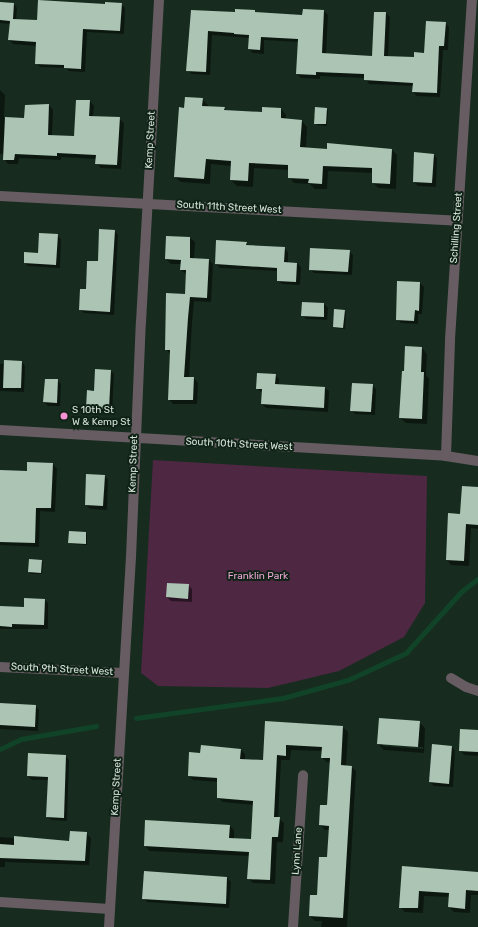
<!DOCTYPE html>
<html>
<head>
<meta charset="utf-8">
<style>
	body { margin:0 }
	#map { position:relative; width:478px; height:927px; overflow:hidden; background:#172c1f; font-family:Rubik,sans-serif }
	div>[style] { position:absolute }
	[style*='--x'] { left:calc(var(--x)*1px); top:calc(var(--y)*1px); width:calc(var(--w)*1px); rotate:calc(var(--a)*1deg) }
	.green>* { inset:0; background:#4e2742 }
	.shadow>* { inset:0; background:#0007 }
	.stream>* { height:4.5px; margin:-2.25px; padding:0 2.25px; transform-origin:2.25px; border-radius:2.25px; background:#104327 }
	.building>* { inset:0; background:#abc4b3 }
	.minor>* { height:10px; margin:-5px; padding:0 5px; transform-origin:5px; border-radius:5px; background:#665c62 }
	.dots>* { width:11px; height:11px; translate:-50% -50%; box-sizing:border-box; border:2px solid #0e2215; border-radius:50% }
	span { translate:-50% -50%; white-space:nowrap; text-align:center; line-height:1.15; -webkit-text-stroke:4px #0e2215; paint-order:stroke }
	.street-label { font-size:10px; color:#d7e3da }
	.poi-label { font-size:10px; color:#d7e3da }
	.left { translate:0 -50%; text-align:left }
	.park-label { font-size:10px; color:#eda6d6 }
</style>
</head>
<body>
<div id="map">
	<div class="green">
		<i style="clip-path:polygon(153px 460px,427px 476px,425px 603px,404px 637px,339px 671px,268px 688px,158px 686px,141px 673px)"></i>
	</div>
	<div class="shadow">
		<i style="clip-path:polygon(0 3px,14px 4px,17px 8px,16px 20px,38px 21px,121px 4px,125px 8px,124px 34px,87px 32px,85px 72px,69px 71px,66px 68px,40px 67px,36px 63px,37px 46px,13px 44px,9px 40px,10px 24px,0 23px)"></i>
		<i style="clip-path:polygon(192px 11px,236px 13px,254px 11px,257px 13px,303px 16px,324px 11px,328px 15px,326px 55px,372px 57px,386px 13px,390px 17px,388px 57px,415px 59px,425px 54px,445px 23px,449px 27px,448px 50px,443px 50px,440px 97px,417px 96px,413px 92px,413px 86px,369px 84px,365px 78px,320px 76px,320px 79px,301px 78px,297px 74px,299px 42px,264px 40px,264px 54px,253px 53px,249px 49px,250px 38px,212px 35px,210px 75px,192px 74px,187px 70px)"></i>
		<i style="clip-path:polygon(0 90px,5px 95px,4px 118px,25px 120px,49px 105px,53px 110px,52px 136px,75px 137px,90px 101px,94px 106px,93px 117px,119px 118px,124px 123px,121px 169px,101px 168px,96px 163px,97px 159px,61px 157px,61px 160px,19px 158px,18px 164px,8px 164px,4px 159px,4px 154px,0 154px)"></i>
		<i style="clip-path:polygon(202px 99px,208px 105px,208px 107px,224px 108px,227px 111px,263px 113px,281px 109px,286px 115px,286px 120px,302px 121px,307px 127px,306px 149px,328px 150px,392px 150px,397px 155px,396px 189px,378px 188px,373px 182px,373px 173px,328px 171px,327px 189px,315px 189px,310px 184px,294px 183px,289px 177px,289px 170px,254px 168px,253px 187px,237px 186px,231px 180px,232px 166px,211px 164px,210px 184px,181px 182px,175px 177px,185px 109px)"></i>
		<i style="clip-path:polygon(326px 109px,328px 111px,327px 126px,317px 125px,315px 123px)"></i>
		<i style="clip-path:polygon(433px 154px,437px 158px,436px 187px,418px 186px,414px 182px)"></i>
		<i style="clip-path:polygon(115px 231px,118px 235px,114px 315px,84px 313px,80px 310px,99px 262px)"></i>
		<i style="clip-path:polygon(57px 235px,61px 239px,60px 268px,28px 266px,25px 263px,39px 254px)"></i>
		<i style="clip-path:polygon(167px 237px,190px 238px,195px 242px,194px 259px,209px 260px,213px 264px,211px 302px,194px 301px,192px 323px,189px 378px,194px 378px,198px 383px,197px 404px,173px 404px,169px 399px,170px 354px,166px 349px,186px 295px,186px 274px,181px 270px,182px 264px,171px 264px,166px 259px)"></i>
		<i style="clip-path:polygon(246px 243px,250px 247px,284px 248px,288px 252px,288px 263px,297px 263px,301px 267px,300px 285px,282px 284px,278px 281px,278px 271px,220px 268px,216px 264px)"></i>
		<i style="clip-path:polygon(349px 251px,353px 255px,352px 275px,314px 273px,310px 269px)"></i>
		<i style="clip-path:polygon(420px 283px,424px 287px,422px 314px,418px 314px,418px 324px,401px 323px,397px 319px)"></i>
		<i style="clip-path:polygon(324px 304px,328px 308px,327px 320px,306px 319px,302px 315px)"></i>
		<i style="clip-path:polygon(344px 311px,346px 312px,345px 329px,335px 328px,334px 327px)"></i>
		<i style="clip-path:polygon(422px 348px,427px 354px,426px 375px,429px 379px,427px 424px,406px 423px,400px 418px,405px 372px)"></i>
		<i style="clip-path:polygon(22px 362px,25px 366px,24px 392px,0 391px,0 364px)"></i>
		<i style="clip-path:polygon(111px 371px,114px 374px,112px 412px,91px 411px,87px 407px,95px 392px)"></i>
		<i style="clip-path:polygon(275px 375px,279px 379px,279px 386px,325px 388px,329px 391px,328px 412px,266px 408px,262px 404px,263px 393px,257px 389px)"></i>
		<i style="clip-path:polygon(57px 380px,61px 384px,60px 406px,48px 406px,44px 402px)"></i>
		<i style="clip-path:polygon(372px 385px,376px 389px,375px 415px,355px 414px,351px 410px)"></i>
		<i style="clip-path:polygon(53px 464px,57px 469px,55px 512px,40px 511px,39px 547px,0 545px,0 474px,28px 472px)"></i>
		<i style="clip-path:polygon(104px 476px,108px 479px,107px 510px,90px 509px,86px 505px)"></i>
		<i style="clip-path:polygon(478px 488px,478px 529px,471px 528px,469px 566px,451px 565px,447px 560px,461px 515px)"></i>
		<i style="clip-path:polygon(86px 533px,87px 535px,87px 545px,71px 544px,69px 542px)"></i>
		<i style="clip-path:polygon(41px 561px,43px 562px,42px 574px,31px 574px,29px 572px)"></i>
		<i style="clip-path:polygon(168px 584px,188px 585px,192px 589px,192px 602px,171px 601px,167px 597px)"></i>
		<i style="clip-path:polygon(45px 600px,48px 603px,48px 629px,0 629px,0 607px,25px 608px)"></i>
		<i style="clip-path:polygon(35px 706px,39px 710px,38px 731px,0 729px,0 714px)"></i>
		<i style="clip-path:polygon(evenodd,380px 719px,419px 722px,425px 728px,424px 753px,384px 750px,378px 744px,380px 719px,383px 744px,423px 747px,423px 749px,383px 746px,383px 744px)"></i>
		<i style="clip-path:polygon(266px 722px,343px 727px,348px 732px,346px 766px,351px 766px,356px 771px,347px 927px,321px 927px,322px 921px,315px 921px,310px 916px,328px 858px,329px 830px,325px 830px,320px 825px,328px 806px,331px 763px,327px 762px,322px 758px,323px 751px,291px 750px,290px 760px,281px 760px,278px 818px,284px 823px,283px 842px,277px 842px,275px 884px,253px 883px,248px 878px,249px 856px,150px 851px,145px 846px,230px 826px,234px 830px,234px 839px,252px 840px,254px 805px,223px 802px,218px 798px,218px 782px,193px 780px,189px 776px,201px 754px,241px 750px,245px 754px,245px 760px,264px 761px)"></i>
		<i style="clip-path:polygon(478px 731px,478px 756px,465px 755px,460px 751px)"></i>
		<i style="clip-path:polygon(452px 747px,455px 751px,453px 787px,434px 786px,430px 782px)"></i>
		<i style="clip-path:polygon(65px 756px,69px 760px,67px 821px,51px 820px,47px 816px,49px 780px,32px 780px,28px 776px)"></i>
		<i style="clip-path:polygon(86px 833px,91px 838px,89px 865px,5px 862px,5px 867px,0 867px,0 837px,70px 842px)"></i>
		<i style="clip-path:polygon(403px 868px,478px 873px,478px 895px,471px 895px,470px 913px,454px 912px,449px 907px,450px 897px,424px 896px,423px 913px,405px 912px,400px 907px)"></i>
		<i style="clip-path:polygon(227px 878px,231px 882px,229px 908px,147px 902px,143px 898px)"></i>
	</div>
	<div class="stream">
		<i style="--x:136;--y:718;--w:148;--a:-7.7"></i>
		<i style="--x:283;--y:698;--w:67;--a:-15.5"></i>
		<i style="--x:348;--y:680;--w:64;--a:-25"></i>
		<i style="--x:406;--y:653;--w:84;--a:-47.9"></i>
		<i style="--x:462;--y:591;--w:20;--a:-37"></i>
		<i style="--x:0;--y:749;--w:23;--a:-25"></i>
		<i style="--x:21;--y:739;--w:76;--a:-9.8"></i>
	</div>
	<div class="building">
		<i style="clip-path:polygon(38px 0,105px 4px,105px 2px,122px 3px,120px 31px,83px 29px,81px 69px,64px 68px,64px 65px,35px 64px,36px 42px,8px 40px,10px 21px,0 20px,0 2px,14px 3px,13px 19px,37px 20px)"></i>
		<i style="clip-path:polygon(235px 9px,255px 10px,255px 12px,302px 15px,303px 9px,324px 10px,322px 53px,372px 56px,374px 12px,386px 12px,384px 56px,414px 57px,414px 52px,424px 53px,426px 21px,446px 22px,444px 46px,439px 46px,437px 93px,412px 92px,413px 83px,364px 80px,364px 74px,316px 72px,316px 75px,296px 74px,298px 39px,261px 37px,260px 50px,248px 49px,249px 35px,234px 34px,234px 33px,208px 31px,206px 72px,186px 71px,191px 10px,235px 12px)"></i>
		<i style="clip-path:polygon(185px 97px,203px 98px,202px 106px,225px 107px,224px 110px,262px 112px,262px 107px,281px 108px,281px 118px,302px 120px,300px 147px,327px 149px,327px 143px,392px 149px,390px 184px,372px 183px,372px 168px,323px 166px,322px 184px,308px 183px,309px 179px,288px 178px,288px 165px,249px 163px,248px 181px,230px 180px,231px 161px,206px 159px,204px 179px,174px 177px,179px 107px,184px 108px)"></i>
		<i style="clip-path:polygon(76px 100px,90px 100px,89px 116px,120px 117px,117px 165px,95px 164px,96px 155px,57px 153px,57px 156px,15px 154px,14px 160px,3px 160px,5px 117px,24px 118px,25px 105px,49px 104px,48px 135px,74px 136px)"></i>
		<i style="clip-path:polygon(315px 107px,327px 108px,326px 124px,314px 124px)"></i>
		<i style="clip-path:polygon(414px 152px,434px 154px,432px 183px,413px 182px)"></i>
		<i style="clip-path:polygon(99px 229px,115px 230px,110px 312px,79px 310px,80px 289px,86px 289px,87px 261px,98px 261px)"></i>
		<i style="clip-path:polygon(39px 233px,58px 234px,56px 265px,24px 263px,24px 252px,38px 253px)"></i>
		<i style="clip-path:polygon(166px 236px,190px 237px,190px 258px,209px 259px,207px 298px,190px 297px,188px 318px,184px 377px,194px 377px,193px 400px,168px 400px,170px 350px,165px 350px,166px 293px,185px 294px,186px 270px,180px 270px,181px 260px,165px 259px)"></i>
		<i style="clip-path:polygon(216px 240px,247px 242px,246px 245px,285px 247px,284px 262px,297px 263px,296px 282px,277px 281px,277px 268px,215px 264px)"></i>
		<i style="clip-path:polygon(310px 248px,350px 250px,348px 272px,309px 270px)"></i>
		<i style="clip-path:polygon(397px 281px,420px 282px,419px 311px,415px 310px,414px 321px,396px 320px)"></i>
		<i style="clip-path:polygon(302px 302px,324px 303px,324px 317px,301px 316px)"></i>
		<i style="clip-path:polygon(334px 309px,345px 310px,343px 328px,333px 327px)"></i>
		<i style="clip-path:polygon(405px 346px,422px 347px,421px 372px,424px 372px,422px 419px,399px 418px,402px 371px,404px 371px)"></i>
		<i style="clip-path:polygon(4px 360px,22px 361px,21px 388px,3px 388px)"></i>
		<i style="clip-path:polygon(95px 369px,111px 370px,109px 409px,86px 408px,87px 390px,94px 391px)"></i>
		<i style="clip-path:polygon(257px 373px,276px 374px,275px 384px,325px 387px,324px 408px,261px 404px,262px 389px,256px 389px)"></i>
		<i style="clip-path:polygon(45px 379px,58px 379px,57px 403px,43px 402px)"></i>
		<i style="clip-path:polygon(352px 383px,373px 384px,371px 412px,350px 411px)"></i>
		<i style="clip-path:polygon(27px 462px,53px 463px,51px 508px,36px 508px,35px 543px,0 542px,0 470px,27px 471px)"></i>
		<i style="clip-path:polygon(86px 474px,105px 475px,103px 506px,85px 505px)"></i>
		<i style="clip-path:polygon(462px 486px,478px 487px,478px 525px,466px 524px,464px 561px,446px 560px,448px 513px,460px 514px)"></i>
		<i style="clip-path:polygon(69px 531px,86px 532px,86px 544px,68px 543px)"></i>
		<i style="clip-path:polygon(29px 559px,42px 560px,41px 573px,28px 572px)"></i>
		<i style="clip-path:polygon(167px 583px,189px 584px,188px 599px,166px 597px)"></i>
		<i style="clip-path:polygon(24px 598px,45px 599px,44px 625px,12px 624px,12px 627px,0 626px,0 606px,24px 607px)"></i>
		<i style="clip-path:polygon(0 703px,36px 705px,35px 727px,0 725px)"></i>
		<i style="clip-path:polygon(379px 718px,420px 721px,418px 747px,377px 744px)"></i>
		<i style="clip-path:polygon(265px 721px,343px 726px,341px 765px,352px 766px,343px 918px,309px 916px,310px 895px,317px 895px,319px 857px,327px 857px,329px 826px,319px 825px,320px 805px,327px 805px,330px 758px,321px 758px,322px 747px,286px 745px,286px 756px,277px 755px,274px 817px,280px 817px,278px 837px,272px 837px,270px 880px,247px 879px,249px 852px,144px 846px,145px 820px,230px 825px,229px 838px,251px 839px,253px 801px,217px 798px,217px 778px,188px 776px,189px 752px,200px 753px,201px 745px,241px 749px,240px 759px,263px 760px)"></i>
		<i style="clip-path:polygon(460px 729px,478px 730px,478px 752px,459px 751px)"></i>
		<i style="clip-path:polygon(432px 744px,452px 746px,449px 784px,429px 782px)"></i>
		<i style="clip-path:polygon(28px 753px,66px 755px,64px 818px,46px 817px,48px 777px,27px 776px)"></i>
		<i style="clip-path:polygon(70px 831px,87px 832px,85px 861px,0 858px,0 844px,14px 845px,14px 836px,69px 841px)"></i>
		<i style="clip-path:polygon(402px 866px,478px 872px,478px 891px,466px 890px,465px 909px,448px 907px,449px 893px,419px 891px,418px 908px,399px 908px)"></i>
		<i style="clip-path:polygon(144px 871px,227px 877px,226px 904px,142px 899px)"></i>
	</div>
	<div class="minor">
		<i style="--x:0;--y:196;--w:458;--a:3.1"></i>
		<i style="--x:0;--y:430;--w:447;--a:3.3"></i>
		<i style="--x:446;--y:456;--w:32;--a:9"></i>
		<i style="--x:446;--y:456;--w:117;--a:-88"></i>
		<i style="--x:450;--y:339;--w:340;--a:-86.3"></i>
		<i style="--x:0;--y:667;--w:123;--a:2.8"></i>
		<i style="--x:451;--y:678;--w:17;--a:31"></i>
		<i style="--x:466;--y:687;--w:13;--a:18"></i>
		<i style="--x:0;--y:902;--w:110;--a:3.6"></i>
		<i style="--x:109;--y:927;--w:371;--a:-86.6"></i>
		<i style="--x:131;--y:557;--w:235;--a:-87.6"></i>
		<i style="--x:141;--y:322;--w:323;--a:-86.8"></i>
		<i style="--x:293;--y:927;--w:152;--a:-86.2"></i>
	</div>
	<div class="dots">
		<i style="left:64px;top:416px;background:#f391d5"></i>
	</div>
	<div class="street-label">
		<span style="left:151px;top:140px;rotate:-87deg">Kemp Street</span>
		<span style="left:229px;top:208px;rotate:3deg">South 11th Street West</span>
		<span style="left:457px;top:228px;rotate:-86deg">Schilling Street</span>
		<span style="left:239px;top:445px;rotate:3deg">South 10th Street West</span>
		<span style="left:134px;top:464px;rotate:-88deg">Kemp Street</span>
		<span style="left:62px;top:670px;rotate:3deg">South 9th Street West</span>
		<span style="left:117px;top:787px;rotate:-87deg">Kemp Street</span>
		<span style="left:298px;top:851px;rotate:-86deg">Lynn Lane</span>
	</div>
	<div class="poi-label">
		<span class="left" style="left:72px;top:416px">S 10th St<br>W &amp; Kemp St</span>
	</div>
	<div class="park-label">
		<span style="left:258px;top:577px">Franklin Park</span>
	</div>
</div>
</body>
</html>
